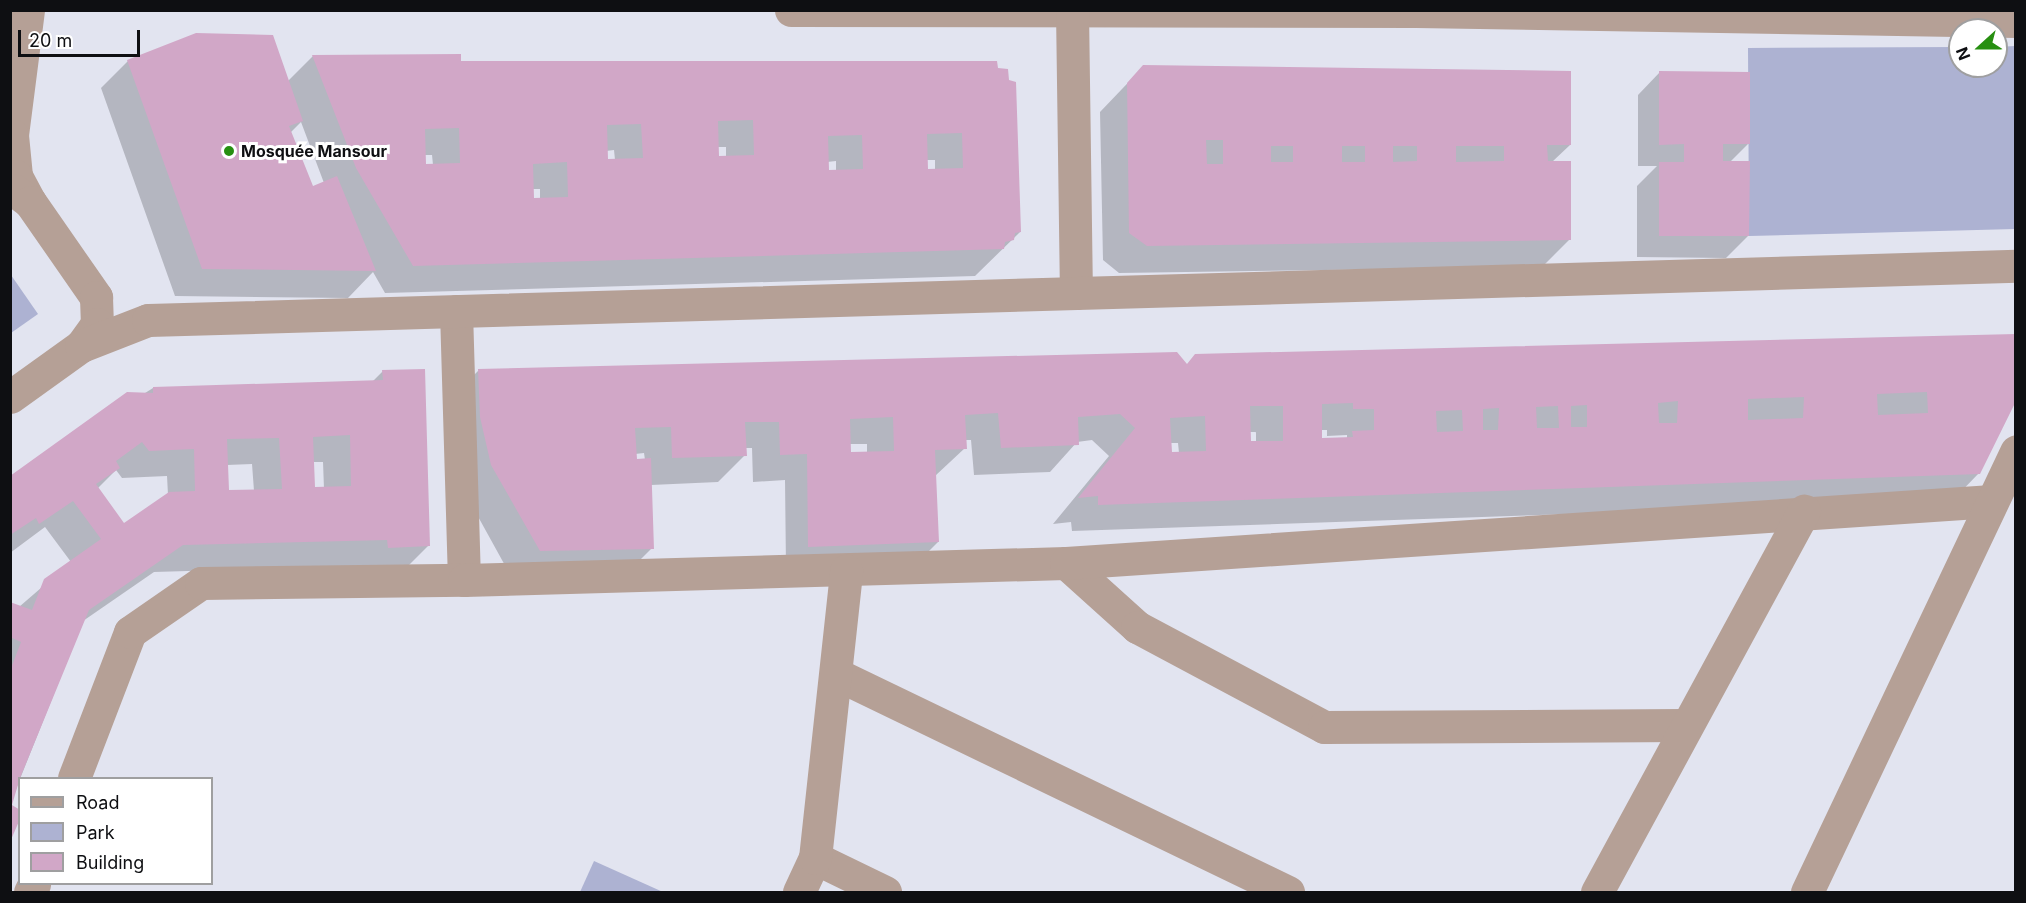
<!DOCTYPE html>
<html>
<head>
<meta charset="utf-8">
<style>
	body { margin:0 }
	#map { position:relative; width:2026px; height:903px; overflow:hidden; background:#e2e4f0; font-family:Inter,sans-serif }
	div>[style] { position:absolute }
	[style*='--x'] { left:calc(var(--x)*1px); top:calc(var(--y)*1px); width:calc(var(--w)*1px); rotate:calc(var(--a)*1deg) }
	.green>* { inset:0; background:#adb2d2 }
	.shadow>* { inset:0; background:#0003 }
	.building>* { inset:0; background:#d1a7c7 }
	.minor>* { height:33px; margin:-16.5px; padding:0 16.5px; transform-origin:16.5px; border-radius:16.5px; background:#b5a096 }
	.dots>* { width:16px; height:16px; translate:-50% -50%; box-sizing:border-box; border:3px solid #fff; border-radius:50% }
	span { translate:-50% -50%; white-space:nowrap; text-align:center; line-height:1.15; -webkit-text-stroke:6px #fff; paint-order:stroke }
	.poi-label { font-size:16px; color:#0e0f12; font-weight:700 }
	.left { translate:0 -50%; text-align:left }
	.frame { position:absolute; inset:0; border:12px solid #0e0f12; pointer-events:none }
	.legend { position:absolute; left:18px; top:777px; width:195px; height:108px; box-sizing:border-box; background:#fff; border:2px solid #9f9fa0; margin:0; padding:8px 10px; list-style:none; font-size:18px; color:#0e0f12 }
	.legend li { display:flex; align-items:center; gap:12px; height:30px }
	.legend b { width:30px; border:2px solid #9f9fa0 }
	.north { position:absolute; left:1948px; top:18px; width:60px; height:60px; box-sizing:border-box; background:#fff; border:2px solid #9f9fa0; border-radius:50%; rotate:249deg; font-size:16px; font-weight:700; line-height:24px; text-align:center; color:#0e0f12 }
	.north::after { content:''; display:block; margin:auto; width:21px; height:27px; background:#278f11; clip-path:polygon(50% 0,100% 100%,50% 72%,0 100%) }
	.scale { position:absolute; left:18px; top:30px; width:122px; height:27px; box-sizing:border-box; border:3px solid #0e0f12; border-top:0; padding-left:8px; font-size:18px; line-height:21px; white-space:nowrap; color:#0e0f12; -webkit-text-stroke:4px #fff; paint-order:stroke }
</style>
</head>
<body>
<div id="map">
	<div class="green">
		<i style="clip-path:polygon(2015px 46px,2015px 229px,1749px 236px,1748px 48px,1960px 47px,1960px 66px,1996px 66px,1996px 47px)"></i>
		<i style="clip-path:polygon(11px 275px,38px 314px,11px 333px,10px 333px)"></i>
		<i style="clip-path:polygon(594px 861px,663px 892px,580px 892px)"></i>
	</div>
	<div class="shadow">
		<i style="clip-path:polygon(evenodd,313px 56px,459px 62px,995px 62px,1020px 232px,975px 276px,385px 293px,373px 272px,348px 298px,175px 296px,101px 88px,128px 61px,288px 81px,313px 56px,301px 122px,324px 183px,312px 188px,290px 133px,301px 122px,313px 56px,717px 147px,726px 147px,726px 157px,718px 157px,717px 147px,313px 56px,614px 150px,615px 160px,607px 161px,606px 151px,614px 150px,313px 56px,424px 155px,432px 155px,433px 165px,424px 166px,424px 155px,313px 56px,927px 160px,935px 160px,935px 170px,927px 171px,927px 160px,313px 56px,836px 161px,836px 172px,828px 172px,827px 162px,836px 161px,313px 56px,532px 189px,540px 189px,540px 199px,532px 200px,532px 189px)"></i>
		<i style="clip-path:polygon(1144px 66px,1570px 145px,1552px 162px,1569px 240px,1542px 267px,1119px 273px,1103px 260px,1100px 112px)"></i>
		<i style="clip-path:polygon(1660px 72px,1749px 143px,1729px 163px,1748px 236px,1726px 258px,1637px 257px,1637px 186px,1657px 166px,1638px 166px,1638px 95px)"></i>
		<i style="clip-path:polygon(evenodd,2016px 335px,1979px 473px,1952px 501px,1072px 531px,1071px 522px,1053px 524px,1109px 456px,1092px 440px,1077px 442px,1050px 472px,974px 475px,971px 440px,965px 440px,965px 448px,935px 476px,938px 542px,916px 564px,786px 569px,785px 480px,753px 482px,752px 448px,745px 448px,745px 455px,718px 482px,651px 485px,652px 548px,625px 575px,512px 578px,465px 493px,451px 398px,478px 371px,1186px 365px,2016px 335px,1320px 430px,1327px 430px,1327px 436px,1347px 435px,1347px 439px,1320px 440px,1320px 430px,2016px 335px,1249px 432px,1256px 432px,1256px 442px,1249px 442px,1249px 432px,2016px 335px,1170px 443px,1178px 443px,1179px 453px,1170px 453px,1170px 443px,2016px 335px,849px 444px,867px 444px,867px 454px,847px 454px,849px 444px,2016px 335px,644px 453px,645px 460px,635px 461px,635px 454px,644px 453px)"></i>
		<i style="clip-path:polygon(evenodd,383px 371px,428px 546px,401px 573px,361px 566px,154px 572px,83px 621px,10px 804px,10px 603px,19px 607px,71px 562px,45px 527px,10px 553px,10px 478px,153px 388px,372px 382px,383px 371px,312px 462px,323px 462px,324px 489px,313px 489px,312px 462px,383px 371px,252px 464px,254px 491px,228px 492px,227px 465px,252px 464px,383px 371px,116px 470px,122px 478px,167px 476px,168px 495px,124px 525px,97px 489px,116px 470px)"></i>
	</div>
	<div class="building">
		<i style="clip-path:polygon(196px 33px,273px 35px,303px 121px,289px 126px,313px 186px,337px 176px,376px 271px,202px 269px,127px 60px)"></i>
		<i style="clip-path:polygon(evenodd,461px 54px,461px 61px,997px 61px,998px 68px,1008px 69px,1009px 80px,1016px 82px,1021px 232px,1015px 233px,1014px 240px,1005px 242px,1004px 249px,413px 266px,356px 168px,312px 55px,461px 54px,753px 120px,754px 155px,719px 156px,718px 121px,753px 120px,461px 54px,641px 124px,643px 158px,608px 159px,607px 125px,641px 124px,461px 54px,459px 128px,460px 163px,426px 164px,425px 129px,459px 128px,461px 54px,962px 133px,963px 168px,928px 169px,927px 134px,962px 133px,461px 54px,862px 135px,863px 169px,829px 170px,828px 136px,862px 135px,461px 54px,567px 162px,568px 197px,534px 198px,533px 164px,567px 162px)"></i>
		<i style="clip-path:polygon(evenodd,1143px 65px,1571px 71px,1571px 145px,1547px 145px,1548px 161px,1571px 161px,1571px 240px,1147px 246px,1129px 233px,1127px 83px,1143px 65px,1206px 140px,1223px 140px,1223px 164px,1207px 164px,1206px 140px,1143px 65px,1271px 146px,1293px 146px,1293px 162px,1271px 162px,1271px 146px,1143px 65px,1342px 146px,1365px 146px,1365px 162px,1342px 162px,1342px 146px,1143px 65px,1393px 146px,1417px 146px,1417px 161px,1393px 162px,1393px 146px,1143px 65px,1456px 146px,1504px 146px,1504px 161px,1456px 162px,1456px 146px)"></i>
		<i style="clip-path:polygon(1659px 71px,1750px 72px,1750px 144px,1723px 144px,1723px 161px,1750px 161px,1749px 236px,1659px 236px,1659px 162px,1684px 162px,1684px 144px,1659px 145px)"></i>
		<i style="clip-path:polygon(evenodd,2016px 334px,2016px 401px,1980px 474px,1098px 505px,1098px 496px,1078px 498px,1135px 428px,1120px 414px,1078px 417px,1079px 445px,1001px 448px,998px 413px,965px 415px,967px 449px,935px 450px,939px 542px,808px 547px,807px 454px,780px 455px,779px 422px,745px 422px,747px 456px,672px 458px,671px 427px,635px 428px,637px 459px,651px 458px,654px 549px,540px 551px,491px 465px,480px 417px,478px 369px,1177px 352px,1187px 364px,1195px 354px,2016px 334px,1927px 392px,1928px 413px,1878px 415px,1877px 394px,1927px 392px,2016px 334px,1804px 397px,1803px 418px,1748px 420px,1748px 399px,1804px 397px,2016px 334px,1678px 401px,1677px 423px,1659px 423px,1658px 403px,1678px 401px,2016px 334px,1353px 403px,1353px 409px,1374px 409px,1374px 430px,1352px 431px,1353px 437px,1322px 438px,1322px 404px,1353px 403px,2016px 334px,1587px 405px,1587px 427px,1571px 427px,1571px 406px,1587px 405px,2016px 334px,1250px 406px,1283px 406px,1283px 441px,1251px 441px,1250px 406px,2016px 334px,1558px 406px,1559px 428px,1537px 428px,1536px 407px,1558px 406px,2016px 334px,1499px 408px,1498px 430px,1483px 430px,1483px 409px,1499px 408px,2016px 334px,1462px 410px,1463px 431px,1437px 432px,1436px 411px,1462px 410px,2016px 334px,1205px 416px,1206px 451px,1172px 452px,1170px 418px,1205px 416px,2016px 334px,893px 417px,894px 451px,851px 452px,850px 419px,893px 417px)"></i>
		<i style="clip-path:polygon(evenodd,425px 369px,430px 546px,388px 548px,387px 540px,183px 545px,89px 610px,20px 778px,12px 805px,20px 810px,20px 819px,10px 842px,10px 671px,21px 642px,10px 637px,10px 602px,32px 610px,44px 579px,101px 539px,73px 501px,39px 524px,36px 518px,10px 535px,10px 476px,127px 392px,153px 393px,153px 387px,383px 380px,382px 370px,425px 369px,350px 435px,351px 486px,315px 487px,313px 437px,350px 435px,425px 369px,279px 438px,282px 489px,229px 490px,227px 439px,279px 438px,425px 369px,142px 442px,149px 451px,194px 449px,195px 491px,169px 492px,124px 523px,96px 484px,120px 468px,116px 461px,142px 442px)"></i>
	</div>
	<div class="minor">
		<i style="--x:28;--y:10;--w:126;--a:97.3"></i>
		<i style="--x:12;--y:135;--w:41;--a:84.4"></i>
		<i style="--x:16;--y:176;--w:30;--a:62"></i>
		<i style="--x:791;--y:10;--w:625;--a:0.09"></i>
		<i style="--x:1416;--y:11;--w:600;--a:0.95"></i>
		<i style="--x:1072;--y:10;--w:283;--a:89.2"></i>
		<i style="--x:14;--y:190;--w:20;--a:37"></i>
		<i style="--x:30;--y:202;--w:116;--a:55.2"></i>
		<i style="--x:96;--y:297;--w:27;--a:88"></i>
		<i style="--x:97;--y:324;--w:27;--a:126"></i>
		<i style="--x:456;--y:311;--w:269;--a:88.3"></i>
		<i style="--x:10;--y:397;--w:87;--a:-35.7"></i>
		<i style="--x:81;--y:346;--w:72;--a:-21.2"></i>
		<i style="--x:148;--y:320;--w:1869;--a:-1.66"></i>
		<i style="--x:1066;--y:563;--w:96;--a:42"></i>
		<i style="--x:1137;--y:627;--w:212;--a:28.1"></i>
		<i style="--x:1324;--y:727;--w:361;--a:-0.3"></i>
		<i style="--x:836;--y:674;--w:502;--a:25.75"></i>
		<i style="--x:74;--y:778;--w:156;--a:-69"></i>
		<i style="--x:130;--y:632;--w:86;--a:-34.6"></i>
		<i style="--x:201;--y:583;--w:263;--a:-0.7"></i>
		<i style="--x:464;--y:580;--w:602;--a:-1.62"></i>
		<i style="--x:1066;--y:563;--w:928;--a:-3.83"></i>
		<i style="--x:815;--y:858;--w:78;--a:25.9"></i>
		<i style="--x:30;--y:892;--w:9;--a:-63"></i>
		<i style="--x:799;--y:892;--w:38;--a:-65"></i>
		<i style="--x:815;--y:858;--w:289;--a:-83.8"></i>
		<i style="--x:1597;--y:892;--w:434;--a:-61.5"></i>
		<i style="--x:1807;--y:892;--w:488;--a:-64.6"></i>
	</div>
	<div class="dots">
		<i style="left:229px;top:151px;background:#278f11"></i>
	</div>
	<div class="poi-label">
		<span class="left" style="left:241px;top:151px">Mosquée Mansour</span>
	</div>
	<div class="frame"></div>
	<ul class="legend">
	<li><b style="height:8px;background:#b5a096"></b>Road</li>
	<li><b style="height:16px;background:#adb2d2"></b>Park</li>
	<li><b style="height:16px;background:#d1a7c7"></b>Building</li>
	</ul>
	<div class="north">N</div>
	<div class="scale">20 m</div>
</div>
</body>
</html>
